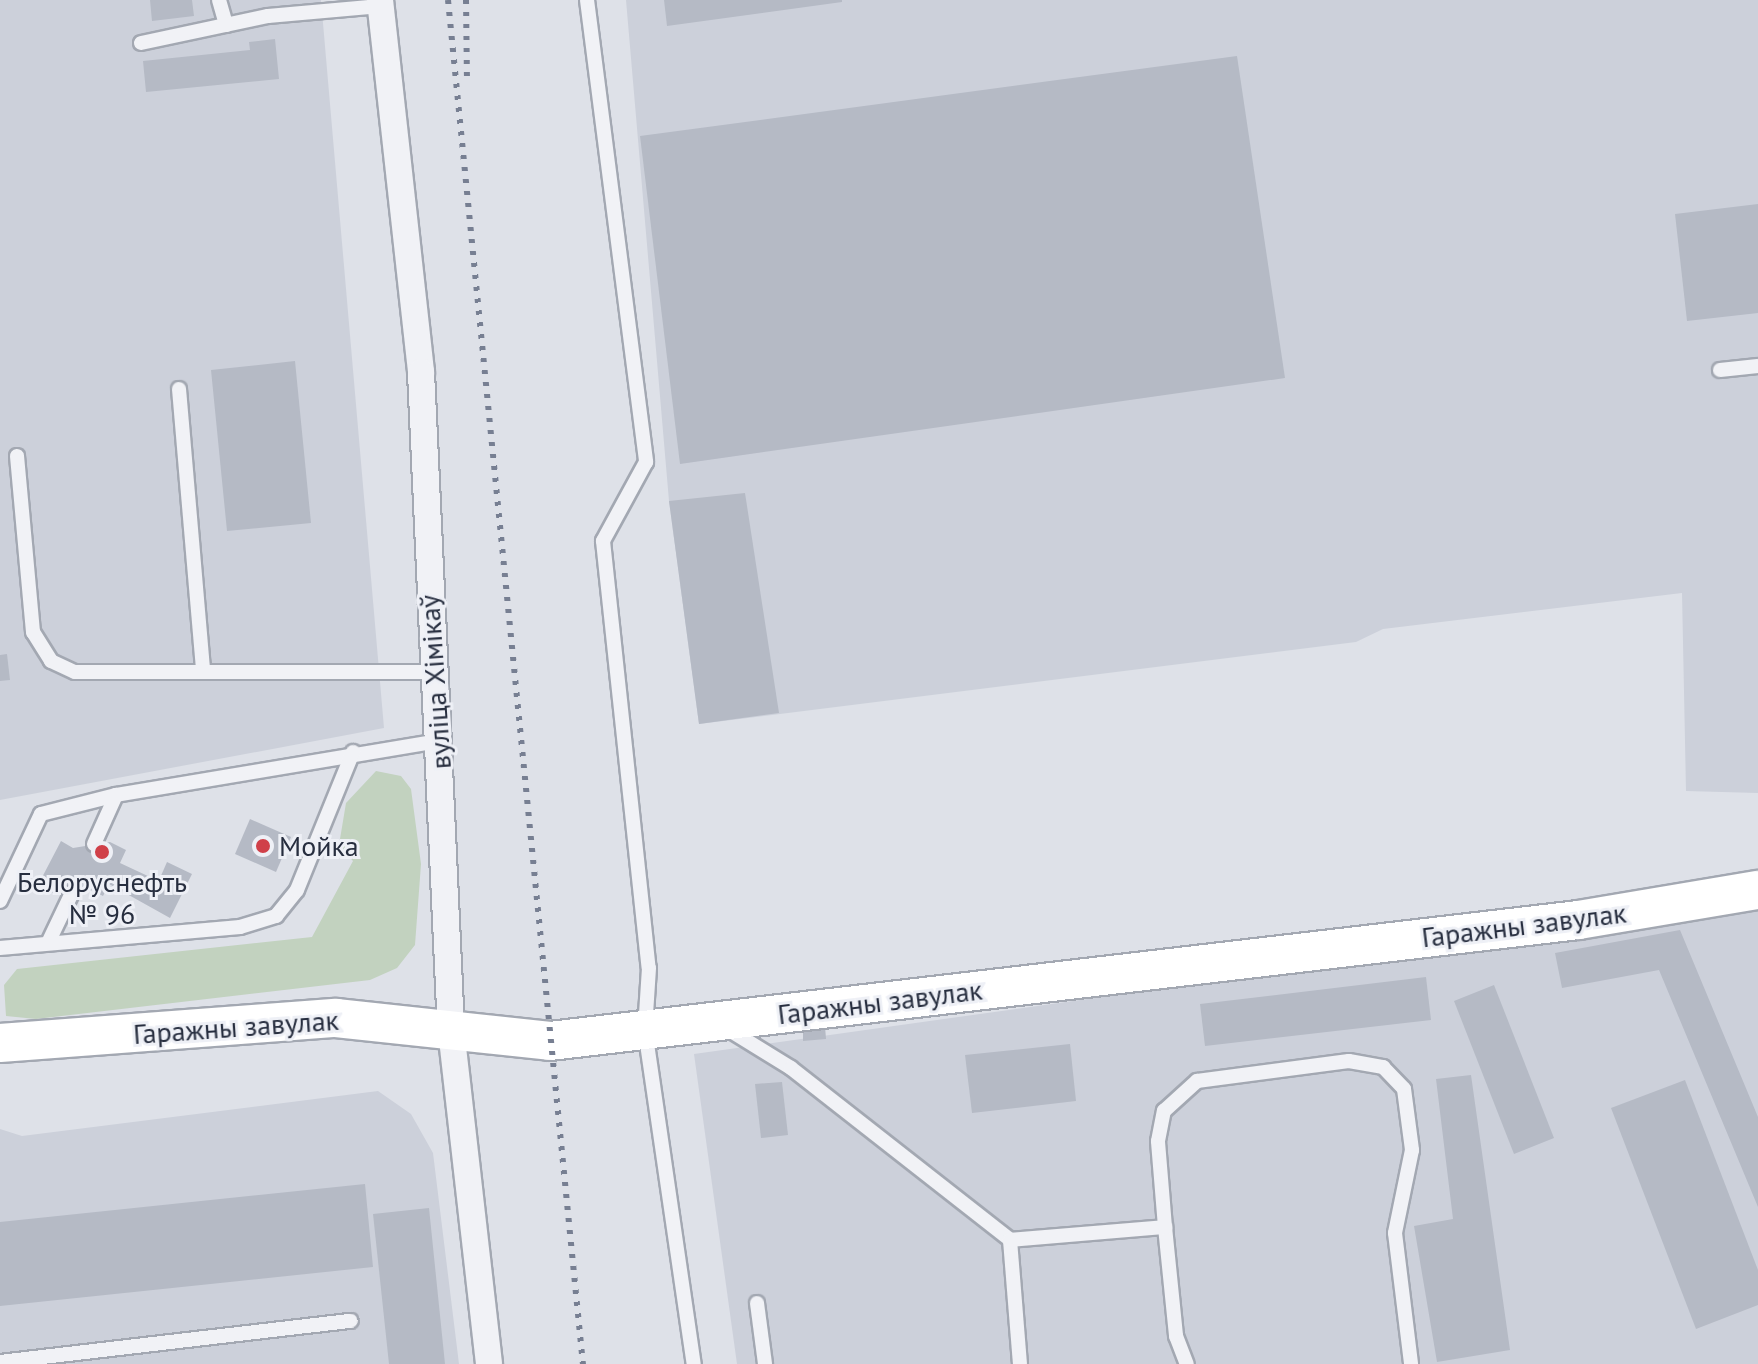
<!DOCTYPE html>
<html>
<head>
<meta charset="utf-8">
<style>
	body { margin:0 }
	#map { position:relative; width:1758px; height:1364px; overflow:hidden; background:#dee1e8; font-family:"PT Sans",sans-serif }
	div>[style] { position:absolute }
	[style*='--x'] { left:calc(var(--x)*1px); top:calc(var(--y)*1px); width:calc(var(--w)*1px); rotate:calc(var(--a)*1deg) }
	.built>* { inset:0; background:#ccd0da }
	.green>* { inset:0; background:#c2d2bf }
	.building>* { inset:0; background:#b5bac5 }
	.roads { filter:drop-shadow(2px 0 #a3a8b2) drop-shadow(-2px 0 #a3a8b2) drop-shadow(0 2px #a3a8b2) drop-shadow(0 -2px #a3a8b2) }
	.lane>* { height:14px; margin:-7px; padding:0 7px; transform-origin:7px; border-radius:7px; background:#f1f2f6 }
	.street>* { height:26px; margin:-13px; padding:0 13px; transform-origin:13px; border-radius:13px; background:#f1f2f6 }
	.secondary>* { height:38px; margin:-19px; padding:0 19px; transform-origin:19px; border-radius:19px; background:#fff }
	.rail>* { height:6px; margin-top:-3px; transform-origin:0; background:repeating-linear-gradient(90deg,#777f92 0 4px,transparent 0 12px) }
	.dots>* { width:22px; height:22px; translate:-50% -50%; box-sizing:border-box; border:4px solid #eef0f6; border-radius:50% }
	span { translate:-50% -50%; white-space:nowrap; text-align:center; line-height:1.15; -webkit-text-stroke:6px #eef0f6; paint-order:stroke }
	.street-label { font-size:28px; color:#272e3f }
	.poi-label { font-size:28px; color:#272e3f }
	.left { translate:0 -50%; text-align:left }
</style>
</head>
<body>
<div id="map">
	<div class="built">
		<i style="clip-path:polygon(0 0,321px 0,384px 728px,0 800px)"></i>
		<i style="clip-path:polygon(626px 0,1758px 0,1758px 793px,1686px 791px,1682px 593px,1383px 629px,1356px 642px,699px 724px,669px 501px)"></i>
		<i style="clip-path:polygon(1758px 905px,1758px 1364px,737px 1364px,694px 1054px)"></i>
		<i style="clip-path:polygon(378px 1091px,411px 1114px,433px 1153px,459px 1364px,0 1364px,0 1129px,22px 1136px)"></i>
	</div>
	<div class="green">
		<i style="clip-path:polygon(376px 771px,401px 776px,411px 789px,421px 864px,415px 945px,397px 968px,370px 980px,36px 1019px,6px 1016px,4px 985px,17px 969px,312px 937px,353px 861px,339px 845px,346px 803px)"></i>
	</div>
	<div class="building">
		<i style="clip-path:polygon(150px 0,192px 0,194px 16px,152px 21px)"></i>
		<i style="clip-path:polygon(664px 0,842px 0,842px 2px,667px 26px)"></i>
		<i style="clip-path:polygon(275px 39px,279px 79px,146px 92px,143px 61px,250px 50px,249px 42px)"></i>
		<i style="clip-path:polygon(1237px 56px,1285px 378px,680px 464px,640px 136px)"></i>
		<i style="clip-path:polygon(1758px 204px,1758px 313px,1687px 321px,1675px 214px)"></i>
		<i style="clip-path:polygon(295px 361px,311px 523px,227px 531px,211px 370px)"></i>
		<i style="clip-path:polygon(745px 493px,779px 713px,699px 724px,669px 501px)"></i>
		<i style="clip-path:polygon(7px 654px,10px 680px,0 681px,0 655px)"></i>
		<i style="clip-path:polygon(250px 819px,291px 837px,276px 872px,235px 854px)"></i>
		<i style="clip-path:polygon(61px 841px,73px 848px,110px 842px,126px 850px,120px 863px,150px 877px,160px 878px,167px 862px,192px 874px,170px 918px,109px 884px,103px 896px,91px 890px,51px 893px,37px 887px)"></i>
		<i style="clip-path:polygon(1680px 930px,1758px 1117px,1758px 1207px,1659px 970px,1562px 988px,1555px 953px)"></i>
		<i style="clip-path:polygon(1426px 977px,1431px 1020px,1205px 1046px,1200px 1004px)"></i>
		<i style="clip-path:polygon(1494px 985px,1554px 1138px,1514px 1154px,1454px 1001px)"></i>
		<i style="clip-path:polygon(825px 1026px,826px 1039px,803px 1041px,803px 1027px)"></i>
		<i style="clip-path:polygon(1070px 1044px,1076px 1101px,972px 1113px,965px 1055px)"></i>
		<i style="clip-path:polygon(1471px 1075px,1510px 1350px,1437px 1362px,1414px 1226px,1453px 1219px,1436px 1079px)"></i>
		<i style="clip-path:polygon(1685px 1080px,1758px 1270px,1758px 1305px,1696px 1329px,1611px 1108px)"></i>
		<i style="clip-path:polygon(782px 1082px,788px 1135px,761px 1138px,755px 1084px)"></i>
		<i style="clip-path:polygon(365px 1184px,373px 1267px,0 1306px,0 1222px)"></i>
		<i style="clip-path:polygon(429px 1208px,445px 1364px,389px 1364px,373px 1214px)"></i>
	</div>
	<div class="roads">
		<div class="lane">
			<i style="--x:219;--y:0;--w:26;--a:74"></i>
			<i style="--x:587;--y:0;--w:466;--a:82.7"></i>
			<i style="--x:646;--y:462;--w:90;--a:118.6"></i>
			<i style="--x:603;--y:541;--w:429;--a:83.9"></i>
			<i style="--x:649;--y:968;--w:62;--a:93.7"></i>
			<i style="--x:645;--y:1030;--w:338;--a:81.7"></i>
			<i style="--x:141;--y:43;--w:130;--a:-12"></i>
			<i style="--x:268;--y:16;--w:113;--a:-5.1"></i>
			<i style="--x:1720;--y:370;--w:38;--a:-6"></i>
			<i style="--x:179;--y:389;--w:283;--a:85.1"></i>
			<i style="--x:17;--y:456;--w:177;--a:84.8"></i>
			<i style="--x:33;--y:632;--w:34;--a:58"></i>
			<i style="--x:51;--y:661;--w:26;--a:25"></i>
			<i style="--x:75;--y:672;--w:356;--a:0"></i>
			<i style="--x:94;--y:844;--w:54;--a:-65.8"></i>
			<i style="--x:116;--y:795;--w:327;--a:-9.5"></i>
			<i style="--x:0;--y:901;--w:96;--a:-64.8"></i>
			<i style="--x:41;--y:814;--w:77;--a:-14.2"></i>
			<i style="--x:48;--y:943;--w:55;--a:-64.4"></i>
			<i style="--x:0;--y:948;--w:241;--a:-5"></i>
			<i style="--x:240;--y:927;--w:38;--a:-17"></i>
			<i style="--x:276;--y:916;--w:33;--a:-51"></i>
			<i style="--x:297;--y:890;--w:149;--a:-67.9"></i>
			<i style="--x:726;--y:1028;--w:76;--a:31.6"></i>
			<i style="--x:791;--y:1068;--w:278;--a:38.1"></i>
			<i style="--x:1010;--y:1240;--w:124;--a:85.4"></i>
			<i style="--x:1165;--y:1227;--w:110;--a:84.2"></i>
			<i style="--x:1176;--y:1336;--w:30;--a:69"></i>
			<i style="--x:1010;--y:1240;--w:156;--a:-4.8"></i>
			<i style="--x:1165;--y:1227;--w:86;--a:-94.7"></i>
			<i style="--x:1158;--y:1141;--w:31;--a:-79"></i>
			<i style="--x:1164;--y:1111;--w:45;--a:-42.3"></i>
			<i style="--x:1197;--y:1081;--w:153;--a:-7.5"></i>
			<i style="--x:1349;--y:1061;--w:35;--a:10"></i>
			<i style="--x:1383;--y:1067;--w:30;--a:46"></i>
			<i style="--x:1404;--y:1089;--w:62;--a:82.5"></i>
			<i style="--x:1412;--y:1150;--w:85;--a:101.6"></i>
			<i style="--x:1395;--y:1233;--w:132;--a:83"></i>
			<i style="--x:757;--y:1303;--w:62;--a:82.5"></i>
			<i style="--x:0;--y:1362;--w:353;--a:-6.7"></i>
		</div>
		<div class="street">
			<i style="--x:380;--y:0;--w:374;--a:83.7"></i>
			<i style="--x:421;--y:372;--w:659;--a:87.39"></i>
			<i style="--x:451;--y:1030;--w:336;--a:83.5"></i>
		</div>
		<div class="secondary">
			<i style="--x:0;--y:1043;--w:337;--a:-4.3"></i>
			<i style="--x:336;--y:1018;--w:215;--a:6.1"></i>
			<i style="--x:550;--y:1041;--w:1035;--a:-6.71"></i>
			<i style="--x:1578;--y:920;--w:182;--a:-9.5"></i>
		</div>
	</div>
	<div class="rail">
		<i style="--x:448;--y:0;--w:1371;--a:84.35"></i>
		<i style="--x:466;--y:0;--w:84;--a:89.3"></i>
	</div>
	<div class="dots">
		<i style="left:263px;top:846px;background:#d04049"></i>
		<i style="left:102px;top:852px;background:#d04049"></i>
	</div>
	<div class="street-label">
		<span style="left:435px;top:682px;rotate:-94deg">вуліца Хімікаў</span>
		<span style="left:1524px;top:925px;rotate:-7deg">Гаражны завулак</span>
		<span style="left:880px;top:1002px;rotate:-7deg">Гаражны завулак</span>
		<span style="left:236px;top:1027px;rotate:-4deg">Гаражны завулак</span>
	</div>
	<div class="poi-label">
		<span class="left" style="left:279px;top:846px">Мойка</span>
		<span style="left:102px;top:898px">Белоруснефть<br>№ 96</span>
	</div>
</div>
</body>
</html>
